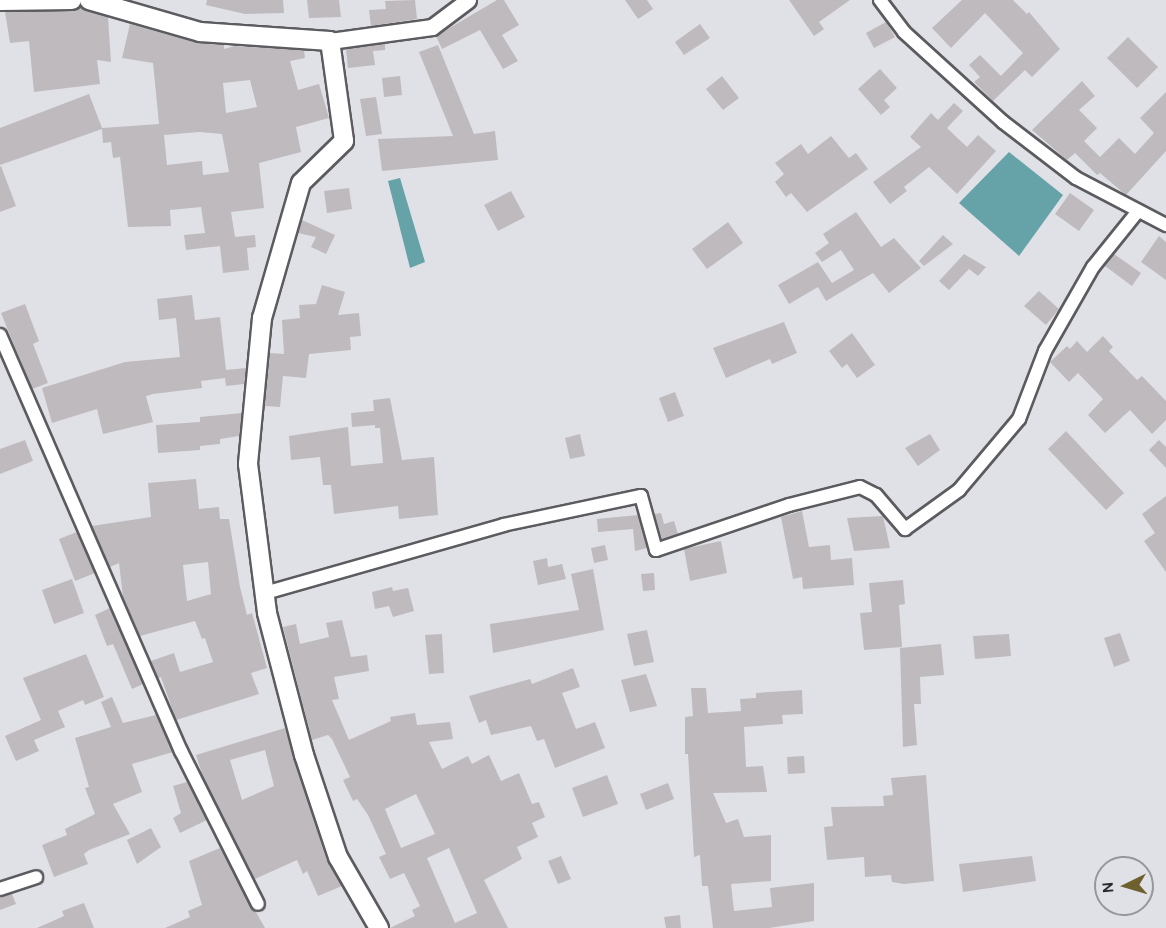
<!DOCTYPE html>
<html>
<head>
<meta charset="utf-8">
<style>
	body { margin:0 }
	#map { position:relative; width:1166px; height:928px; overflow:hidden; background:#e0e1e6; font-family:Karla,sans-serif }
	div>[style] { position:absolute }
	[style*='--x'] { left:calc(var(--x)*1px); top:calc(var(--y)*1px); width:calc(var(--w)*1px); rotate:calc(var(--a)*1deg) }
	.water>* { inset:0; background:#65a3a9 }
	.building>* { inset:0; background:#bfbabe }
	.roads { filter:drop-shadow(2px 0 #5b5b60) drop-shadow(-2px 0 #5b5b60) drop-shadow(0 2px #5b5b60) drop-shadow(0 -2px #5b5b60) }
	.minor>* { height:12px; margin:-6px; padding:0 6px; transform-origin:6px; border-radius:6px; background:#fff }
	.tertiary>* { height:15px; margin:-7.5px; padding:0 7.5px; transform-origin:7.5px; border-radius:7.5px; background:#fff }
	.secondary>* { height:18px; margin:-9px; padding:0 9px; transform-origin:9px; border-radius:9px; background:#fff }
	span { translate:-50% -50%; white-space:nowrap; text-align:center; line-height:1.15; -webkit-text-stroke:5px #e0e1e6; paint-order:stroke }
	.north { position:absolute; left:1094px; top:856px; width:60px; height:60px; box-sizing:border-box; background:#e0e1e6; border:2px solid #97979b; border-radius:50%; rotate:265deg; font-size:16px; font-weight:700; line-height:24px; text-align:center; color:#29292b }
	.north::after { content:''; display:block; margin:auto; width:21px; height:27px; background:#6f612e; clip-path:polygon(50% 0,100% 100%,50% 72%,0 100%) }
</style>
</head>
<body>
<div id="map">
	<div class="water">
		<i style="clip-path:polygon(1009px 152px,1063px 195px,1019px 256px,959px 203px)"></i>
		<i style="clip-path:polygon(400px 178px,425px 262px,410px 268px,388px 181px)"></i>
	</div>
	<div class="building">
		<i style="clip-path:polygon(207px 0,283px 0,284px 13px,245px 14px,206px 5px)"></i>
		<i style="clip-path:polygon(307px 0,339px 0,341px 17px,309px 18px)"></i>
		<i style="clip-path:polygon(415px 0,417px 19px,371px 26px,369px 10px,386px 9px,385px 1px)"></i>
		<i style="clip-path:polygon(497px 0,504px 0,519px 25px,502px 35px,518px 61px,503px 69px,480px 30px,442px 49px,436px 36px)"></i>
		<i style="clip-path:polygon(625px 0,647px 0,653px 9px,638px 19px)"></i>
		<i style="clip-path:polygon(789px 0,850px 0,819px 22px,824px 29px,814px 36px)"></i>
		<i style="clip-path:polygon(962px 0,1013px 0,1027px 14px,1029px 12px,1060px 49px,1032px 77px,1025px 70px,993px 101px,974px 82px,980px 77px,969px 65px,980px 55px,1001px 76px,1023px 53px,985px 13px,951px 48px,932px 28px)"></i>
		<i style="clip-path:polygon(82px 8px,108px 17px,111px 62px,97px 60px,100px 84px,34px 92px,29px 41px,10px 43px,5px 12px)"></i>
		<i style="clip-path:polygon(886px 22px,895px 37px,874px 48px,866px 33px)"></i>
		<i style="clip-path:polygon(evenodd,130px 24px,197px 43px,224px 45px,224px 49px,235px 46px,304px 50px,305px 58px,290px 61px,298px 90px,319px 84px,329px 118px,296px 127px,301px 152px,259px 163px,264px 208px,231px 212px,235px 237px,255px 235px,256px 247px,247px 248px,249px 270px,223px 273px,220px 246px,186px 250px,184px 235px,205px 233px,201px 207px,170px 210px,171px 226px,128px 227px,120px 157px,113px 158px,111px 142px,103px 143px,102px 129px,0 165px,0 128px,89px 94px,102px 128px,159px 124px,153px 63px,122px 58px,130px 24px,250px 80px,257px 107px,226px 113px,223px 83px,250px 80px,130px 24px,199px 132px,222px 134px,229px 172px,203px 175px,202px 161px,167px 165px,164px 135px,199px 132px)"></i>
		<i style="clip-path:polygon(700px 24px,710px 38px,684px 55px,675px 42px)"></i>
		<i style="clip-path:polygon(1128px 37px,1158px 67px,1137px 88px,1107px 58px)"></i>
		<i style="clip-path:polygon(385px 43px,385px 50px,373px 51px,375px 65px,348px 68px,346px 49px)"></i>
		<i style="clip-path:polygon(438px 45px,474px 134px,495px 131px,498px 160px,382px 171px,378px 139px,453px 136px,419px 52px)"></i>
		<i style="clip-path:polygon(880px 69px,897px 88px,884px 100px,890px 107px,881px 115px,858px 89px)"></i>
		<i style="clip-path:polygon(400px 76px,402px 95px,384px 97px,382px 78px)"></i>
		<i style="clip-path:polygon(722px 76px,739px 98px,723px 110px,706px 89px)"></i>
		<i style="clip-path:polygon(1082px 81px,1095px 96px,1079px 110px,1097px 128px,1084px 141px,1100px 157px,1119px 138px,1135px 154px,1154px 133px,1140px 118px,1166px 92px,1166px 151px,1126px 195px,1100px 173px,1097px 175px,1075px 153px,1067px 160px,1032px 130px)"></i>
		<i style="clip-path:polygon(376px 97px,382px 134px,366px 136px,360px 99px)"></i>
		<i style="clip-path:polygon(954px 103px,963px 111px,947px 128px,967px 147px,978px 135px,996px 151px,957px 194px,929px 167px,904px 187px,907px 191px,890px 204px,873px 182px,921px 147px,910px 137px,931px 113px,938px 120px)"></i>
		<i style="clip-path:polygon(831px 136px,849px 158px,856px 153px,868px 169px,807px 212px,791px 193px,786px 197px,775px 182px,784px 174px,775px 163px,801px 144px,808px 154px)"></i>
		<i style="clip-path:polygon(1px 166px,16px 206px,0 212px,0 167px)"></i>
		<i style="clip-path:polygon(349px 188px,352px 209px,327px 213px,324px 191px)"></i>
		<i style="clip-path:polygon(511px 191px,525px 217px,498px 231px,484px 205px)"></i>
		<i style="clip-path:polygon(1070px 193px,1094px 210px,1079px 231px,1055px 214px)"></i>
		<i style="clip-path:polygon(856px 212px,881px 247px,894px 238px,921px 268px,889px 293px,873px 273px,826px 301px,818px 287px,789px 304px,778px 285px,818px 262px,832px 283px,854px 270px,841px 250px,822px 262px,815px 253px,829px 243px,823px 234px)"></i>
		<i style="clip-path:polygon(302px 220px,335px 235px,326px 254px,311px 247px,316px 237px,298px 233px)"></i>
		<i style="clip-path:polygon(728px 222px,743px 243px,707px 269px,692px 249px)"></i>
		<i style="clip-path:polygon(943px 235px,953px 244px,924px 266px,919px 261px)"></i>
		<i style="clip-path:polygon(1159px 236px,1166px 242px,1166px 280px,1141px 262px)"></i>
		<i style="clip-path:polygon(964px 254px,986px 267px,978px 276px,969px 269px,949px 290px,939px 281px)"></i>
		<i style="clip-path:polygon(1114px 254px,1141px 273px,1132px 286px,1105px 266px)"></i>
		<i style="clip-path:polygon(322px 285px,345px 292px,338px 315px,359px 313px,361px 336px,350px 337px,351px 350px,309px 354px,306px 378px,283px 376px,280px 407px,265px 406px,270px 353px,284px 354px,282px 320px,300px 318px,299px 305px,316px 304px)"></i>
		<i style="clip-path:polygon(1039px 291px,1059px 309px,1046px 325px,1024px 306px)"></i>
		<i style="clip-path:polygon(192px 295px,195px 320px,220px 317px,226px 370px,246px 368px,244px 384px,226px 386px,225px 378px,201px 381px,202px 388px,153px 394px,146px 396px,153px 422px,103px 434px,97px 409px,52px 423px,42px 388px,125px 362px,180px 357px,176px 318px,159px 320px,157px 299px)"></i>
		<i style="clip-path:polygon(25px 304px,39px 341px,33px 344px,48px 383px,32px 389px,1px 313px)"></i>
		<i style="clip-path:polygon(784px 322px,797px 353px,772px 364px,770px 359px,726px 378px,713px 348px)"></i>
		<i style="clip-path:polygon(852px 333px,875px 365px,857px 378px,847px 364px,842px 368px,829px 351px)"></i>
		<i style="clip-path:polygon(1103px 336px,1113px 347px,1109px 351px,1137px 380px,1142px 376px,1166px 401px,1166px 420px,1152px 434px,1130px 410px,1105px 433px,1088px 415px,1103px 399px,1078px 373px,1069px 382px,1050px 362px,1067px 346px,1070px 349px,1077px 341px,1087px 352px)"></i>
		<i style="clip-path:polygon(675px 392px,684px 416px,668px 422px,659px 398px)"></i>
		<i style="clip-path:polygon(390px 398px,402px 460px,434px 457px,438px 515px,399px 519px,398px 506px,334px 514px,331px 485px,323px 485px,320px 457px,291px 460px,289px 436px,348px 427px,351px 466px,383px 463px,380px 428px,375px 428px,375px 425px,352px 427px,351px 413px,374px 411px,373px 400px)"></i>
		<i style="clip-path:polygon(242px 413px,239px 436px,220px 439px,220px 444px,200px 446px,200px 450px,158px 453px,156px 425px,200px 422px,200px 417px)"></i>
		<i style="clip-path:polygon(1066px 431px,1124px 493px,1106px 510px,1048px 449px)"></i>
		<i style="clip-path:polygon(580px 434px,585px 456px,570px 459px,565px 438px)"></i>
		<i style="clip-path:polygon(930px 434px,940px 450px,918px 466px,905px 448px)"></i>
		<i style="clip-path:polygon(25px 440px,33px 461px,0 474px,0 449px)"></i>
		<i style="clip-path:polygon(1159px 440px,1166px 447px,1166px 468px,1149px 450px)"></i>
		<i style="clip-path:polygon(evenodd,196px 479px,199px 509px,219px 507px,220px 519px,229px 519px,240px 587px,247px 615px,252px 613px,267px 668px,251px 673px,259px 694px,176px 720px,161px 677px,158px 678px,151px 661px,174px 653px,180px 672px,213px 662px,205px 638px,202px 639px,195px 621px,140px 636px,123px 597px,119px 563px,110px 567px,92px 526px,151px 517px,148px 483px,196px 479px,208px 562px,211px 594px,187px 601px,183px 565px,208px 562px)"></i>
		<i style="clip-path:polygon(1166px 496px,1166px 572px,1144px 541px,1155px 533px,1142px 514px)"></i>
		<i style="clip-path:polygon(802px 511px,809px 547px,830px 545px,831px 560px,852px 558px,854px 585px,803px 589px,802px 577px,793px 579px,781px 517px)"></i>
		<i style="clip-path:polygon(661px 513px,664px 524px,674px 521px,678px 534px,662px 539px,654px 514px)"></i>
		<i style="clip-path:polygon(638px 515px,647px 548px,635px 551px,633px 529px,598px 532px,597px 519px)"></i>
		<i style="clip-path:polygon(883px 516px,890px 548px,854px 551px,847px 518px)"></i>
		<i style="clip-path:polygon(77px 532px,95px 573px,75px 581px,59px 539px)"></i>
		<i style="clip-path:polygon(721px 541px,727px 573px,690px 581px,684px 549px)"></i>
		<i style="clip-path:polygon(605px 545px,608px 560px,594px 563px,591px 548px)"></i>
		<i style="clip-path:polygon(547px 558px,548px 567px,562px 564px,566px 579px,538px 585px,533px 561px)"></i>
		<i style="clip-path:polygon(593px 569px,604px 630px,493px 653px,490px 624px,579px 610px,571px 574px)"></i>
		<i style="clip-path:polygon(654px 573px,655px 590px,643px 591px,641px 574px)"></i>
		<i style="clip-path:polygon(72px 579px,84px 613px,54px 624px,42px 590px)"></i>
		<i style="clip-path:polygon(903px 580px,905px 604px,899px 605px,902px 647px,864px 650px,860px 613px,872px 612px,869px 583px)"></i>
		<i style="clip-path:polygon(392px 587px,393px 591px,408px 588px,414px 611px,393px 617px,389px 606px,375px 609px,372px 592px)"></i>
		<i style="clip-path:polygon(110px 608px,143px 684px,132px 689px,113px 644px,107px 646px,95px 615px)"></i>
		<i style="clip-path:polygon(evenodd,342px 620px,351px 657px,367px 655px,369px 671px,334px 677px,339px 699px,332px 700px,349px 740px,391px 721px,390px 717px,415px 713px,417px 725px,450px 722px,453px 739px,429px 742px,442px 769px,468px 756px,472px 764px,489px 755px,501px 781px,519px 773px,532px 804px,539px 802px,545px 817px,532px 823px,538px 837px,517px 847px,522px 859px,484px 880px,508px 928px,390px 928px,415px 916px,412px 910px,420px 906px,404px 873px,390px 879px,379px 857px,386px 854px,368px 815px,357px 799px,353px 801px,343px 780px,350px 777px,332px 739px,328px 735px,312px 740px,283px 627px,296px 624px,300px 644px,329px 637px,326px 623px,342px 620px,416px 794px,435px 834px,401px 848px,385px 809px,416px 794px,342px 620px,449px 848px,477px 913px,455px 923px,427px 858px,449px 848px)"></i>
		<i style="clip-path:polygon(647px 630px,654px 662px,634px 666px,627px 634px)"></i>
		<i style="clip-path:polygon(1120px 633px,1130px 661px,1114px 667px,1104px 638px)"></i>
		<i style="clip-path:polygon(442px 634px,444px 673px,429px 674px,425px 635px)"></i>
		<i style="clip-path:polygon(1009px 634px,1011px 656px,975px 659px,973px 636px)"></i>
		<i style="clip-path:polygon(941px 644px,944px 675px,920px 677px,921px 704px,914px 704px,917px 745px,903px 747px,900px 648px)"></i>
		<i style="clip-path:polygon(86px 654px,104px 697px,85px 705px,83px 700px,58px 711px,65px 727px,34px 740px,39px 751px,16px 761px,5px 736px,41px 720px,23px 678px)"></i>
		<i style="clip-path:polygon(573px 668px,580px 687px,562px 693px,576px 729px,595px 722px,605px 748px,555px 768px,544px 739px,537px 741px,531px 726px,491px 735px,486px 720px,479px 723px,469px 696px,530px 679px,532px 684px)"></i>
		<i style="clip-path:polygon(646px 674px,657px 706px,630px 712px,621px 680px)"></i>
		<i style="clip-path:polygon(691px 688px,706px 688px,708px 713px,741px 711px,740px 699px,756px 698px,756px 693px,802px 690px,803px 714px,782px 715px,783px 724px,744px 727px,746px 767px,763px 766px,767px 792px,713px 793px,726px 823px,738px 819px,744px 837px,771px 835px,771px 881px,731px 884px,734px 911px,772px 907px,770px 888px,814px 883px,814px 921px,769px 928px,713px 928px,708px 886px,702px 886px,700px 855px,694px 857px,688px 754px,685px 754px,685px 717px,693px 716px)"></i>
		<i style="clip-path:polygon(112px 697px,123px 723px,156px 715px,173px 752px,132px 764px,142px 792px,113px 804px,130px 834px,89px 850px,84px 854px,88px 864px,54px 877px,42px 845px,67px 835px,65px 829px,95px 814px,85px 788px,89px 787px,75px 738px,111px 727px,101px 702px)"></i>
		<i style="clip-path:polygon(evenodd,285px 728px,327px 861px,342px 886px,318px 896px,307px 871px,303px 874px,297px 860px,255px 879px,203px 777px,196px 755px,285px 728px,265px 750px,274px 786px,242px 800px,230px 760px,265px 750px)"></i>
		<i style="clip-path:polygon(804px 756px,805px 773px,788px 774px,787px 757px)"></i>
		<i style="clip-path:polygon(607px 775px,618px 804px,583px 817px,572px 788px)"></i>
		<i style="clip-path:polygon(926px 775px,934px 881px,904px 884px,892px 882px,891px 875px,865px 877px,864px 857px,827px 860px,824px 827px,833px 826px,831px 807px,884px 806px,883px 796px,893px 795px,891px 778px)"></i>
		<i style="clip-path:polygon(187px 782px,207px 820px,180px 833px,173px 818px,181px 813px,173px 786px)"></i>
		<i style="clip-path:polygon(668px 783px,674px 799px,646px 810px,640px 794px)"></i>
		<i style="clip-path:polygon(151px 828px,161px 847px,137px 864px,127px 840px)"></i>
		<i style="clip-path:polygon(220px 848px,265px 928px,165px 928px,190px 917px,188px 911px,202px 905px,189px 861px)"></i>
		<i style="clip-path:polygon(561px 856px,571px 879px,558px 884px,548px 861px)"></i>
		<i style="clip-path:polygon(1032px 856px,1036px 881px,963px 892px,959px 864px)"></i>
		<i style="clip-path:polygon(12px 894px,16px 904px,0 910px,0 897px)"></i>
		<i style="clip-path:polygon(84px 903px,94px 928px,37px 928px,64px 916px,62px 911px)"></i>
		<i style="clip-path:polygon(680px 915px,681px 928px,666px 928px,664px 917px)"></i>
	</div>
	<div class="roads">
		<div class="minor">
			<i style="--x:880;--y:0;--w:40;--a:53"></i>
			<i style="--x:904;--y:32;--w:134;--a:42.3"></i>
			<i style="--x:1003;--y:122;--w:92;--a:37.5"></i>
			<i style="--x:1076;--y:178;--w:102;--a:27.6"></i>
			<i style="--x:0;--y:335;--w:454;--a:66.5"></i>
			<i style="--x:181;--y:751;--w:171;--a:63.3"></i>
			<i style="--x:265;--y:593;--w:248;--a:-15.9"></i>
			<i style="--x:503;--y:525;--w:141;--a:-11.9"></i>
			<i style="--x:641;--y:496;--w:56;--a:74.5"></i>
			<i style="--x:656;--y:550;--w:140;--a:-18.7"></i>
			<i style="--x:789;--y:505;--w:73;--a:-14.2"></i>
			<i style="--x:860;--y:487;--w:18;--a:27"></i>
			<i style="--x:876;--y:495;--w:45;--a:49.5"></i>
			<i style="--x:905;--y:529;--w:67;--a:-35.8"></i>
			<i style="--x:959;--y:490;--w:93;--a:-49.8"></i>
			<i style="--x:1019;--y:419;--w:73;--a:-69.1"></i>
			<i style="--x:1045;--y:351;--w:97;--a:-60.3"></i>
			<i style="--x:1093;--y:267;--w:72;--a:-51.2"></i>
			<i style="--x:0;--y:889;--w:38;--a:-18"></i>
		</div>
		<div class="tertiary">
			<i style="--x:330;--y:41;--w:103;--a:-7.8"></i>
			<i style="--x:432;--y:27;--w:45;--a:-36.9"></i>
		</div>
		<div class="secondary">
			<i style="--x:89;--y:0;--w:116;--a:16.1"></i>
			<i style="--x:200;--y:32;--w:130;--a:4"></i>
			<i style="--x:330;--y:41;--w:101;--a:82"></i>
			<i style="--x:344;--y:141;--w:60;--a:135.7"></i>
			<i style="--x:301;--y:183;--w:141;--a:106.1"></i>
			<i style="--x:262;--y:318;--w:147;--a:95.5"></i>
			<i style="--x:248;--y:464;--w:150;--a:82.7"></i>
			<i style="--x:267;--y:613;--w:147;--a:75.4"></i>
			<i style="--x:304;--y:755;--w:108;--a:71.6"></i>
			<i style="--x:338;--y:857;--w:82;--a:60"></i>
			<i style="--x:0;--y:1;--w:72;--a:-0.8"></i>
		</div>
	</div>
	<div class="north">N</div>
</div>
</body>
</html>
